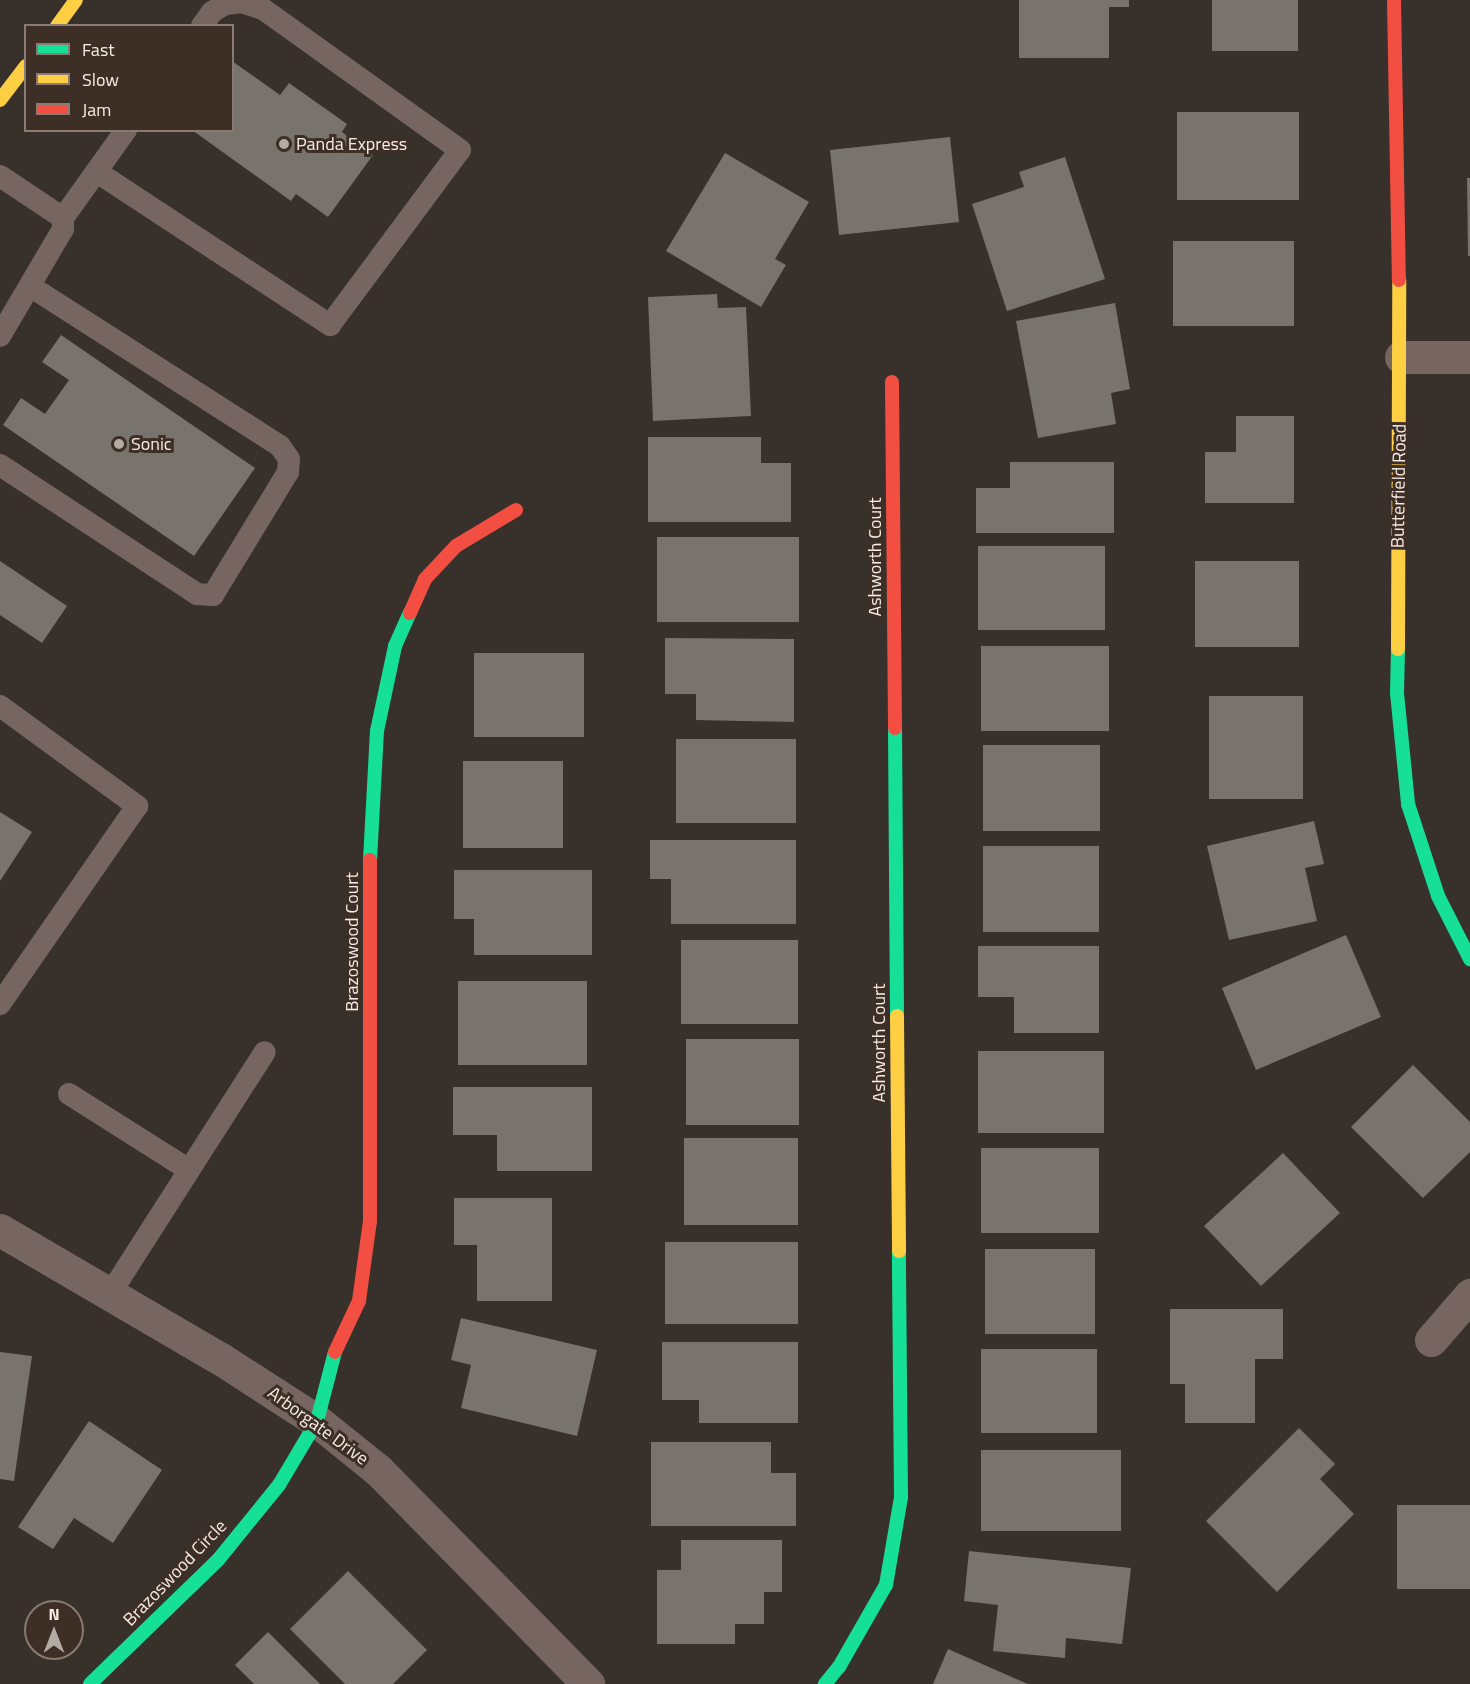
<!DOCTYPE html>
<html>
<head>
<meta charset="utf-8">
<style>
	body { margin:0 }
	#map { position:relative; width:1470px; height:1684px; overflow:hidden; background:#37302b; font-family:"Titillium Web",sans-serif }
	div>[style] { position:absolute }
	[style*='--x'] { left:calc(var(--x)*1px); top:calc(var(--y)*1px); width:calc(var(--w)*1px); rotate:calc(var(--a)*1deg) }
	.building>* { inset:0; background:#78736d }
	.lane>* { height:22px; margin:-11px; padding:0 11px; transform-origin:11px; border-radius:11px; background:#766561 }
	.street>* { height:33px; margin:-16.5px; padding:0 16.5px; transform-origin:16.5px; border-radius:16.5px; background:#766561 }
	.fast>* { height:14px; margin:-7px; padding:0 7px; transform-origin:7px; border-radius:7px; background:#16e098 }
	.slow>* { height:14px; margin:-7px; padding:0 7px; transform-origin:7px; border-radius:7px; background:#ffcf43 }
	.jam>* { height:14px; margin:-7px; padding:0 7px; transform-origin:7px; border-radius:7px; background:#f24e42 }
	.dots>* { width:16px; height:16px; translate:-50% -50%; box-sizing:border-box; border:3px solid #3d2f25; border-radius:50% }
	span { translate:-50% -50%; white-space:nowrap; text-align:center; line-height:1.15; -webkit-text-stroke:6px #3d2f25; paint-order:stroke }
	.poi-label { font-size:18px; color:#f7ede7 }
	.left { translate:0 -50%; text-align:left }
	.street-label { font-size:18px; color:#f7ede7 }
	.legend { position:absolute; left:24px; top:24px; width:210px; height:108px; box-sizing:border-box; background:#3d2f25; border:2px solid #877b73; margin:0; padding:8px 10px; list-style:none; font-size:18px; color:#f7ede7 }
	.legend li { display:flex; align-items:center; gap:12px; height:30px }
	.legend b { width:30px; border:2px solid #877b73 }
	.north { position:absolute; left:24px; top:1600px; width:60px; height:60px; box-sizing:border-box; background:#3d2f25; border:2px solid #877b73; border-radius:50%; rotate:0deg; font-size:16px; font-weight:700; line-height:24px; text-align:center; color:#f7ede7 }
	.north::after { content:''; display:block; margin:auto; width:21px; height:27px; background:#b4aba5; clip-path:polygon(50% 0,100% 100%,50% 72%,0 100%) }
</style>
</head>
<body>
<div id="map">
	<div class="building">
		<i style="clip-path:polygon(1019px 0,1129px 0,1129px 7px,1109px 7px,1109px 58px,1019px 58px)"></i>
		<i style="clip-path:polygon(1212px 0,1298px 0,1298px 51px,1212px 51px)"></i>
		<i style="clip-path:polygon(232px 61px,280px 95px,289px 83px,347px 124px,342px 132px,373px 155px,328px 217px,296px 194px,291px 201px,192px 130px,232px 130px)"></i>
		<i style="clip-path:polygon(1177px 112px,1299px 112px,1299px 200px,1177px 200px)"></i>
		<i style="clip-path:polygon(950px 137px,959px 222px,839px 235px,830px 150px)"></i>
		<i style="clip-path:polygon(725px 153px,809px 202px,775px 259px,786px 265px,761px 307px,666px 251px)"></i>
		<i style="clip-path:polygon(1065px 157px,1105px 279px,1007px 311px,972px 204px,1024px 187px,1019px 172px)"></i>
		<i style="clip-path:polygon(1467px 178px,1470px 178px,1470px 256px,1468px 256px)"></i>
		<i style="clip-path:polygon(1173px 241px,1294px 241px,1294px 326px,1173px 326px)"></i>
		<i style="clip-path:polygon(717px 294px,718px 308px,746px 307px,751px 416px,653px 421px,648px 297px)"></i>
		<i style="clip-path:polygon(1115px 303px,1130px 389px,1111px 393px,1116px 424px,1038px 438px,1016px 321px)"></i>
		<i style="clip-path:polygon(61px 335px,255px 468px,194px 556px,3px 425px,21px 398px,45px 414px,69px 380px,42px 362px)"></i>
		<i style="clip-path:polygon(1236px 416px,1294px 416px,1294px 503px,1205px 503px,1205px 452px,1236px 452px)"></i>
		<i style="clip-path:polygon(648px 437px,761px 437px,761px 463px,791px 463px,791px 522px,648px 522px)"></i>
		<i style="clip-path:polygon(1010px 462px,1114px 462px,1114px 533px,976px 533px,976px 488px,1010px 488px)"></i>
		<i style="clip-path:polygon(657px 537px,799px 537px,799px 622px,657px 622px)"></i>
		<i style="clip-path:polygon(978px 546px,1105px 546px,1105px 630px,978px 630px)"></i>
		<i style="clip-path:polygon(0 561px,67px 606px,42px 643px,0 615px)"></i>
		<i style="clip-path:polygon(1195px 561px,1299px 561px,1299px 647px,1195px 647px)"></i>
		<i style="clip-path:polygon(665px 638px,794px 639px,794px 722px,696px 720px,696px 694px,665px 694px)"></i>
		<i style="clip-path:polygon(981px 646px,1109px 646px,1109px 731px,981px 731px)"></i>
		<i style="clip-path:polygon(474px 653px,584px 653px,584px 737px,474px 737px)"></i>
		<i style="clip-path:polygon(1209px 696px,1303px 696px,1303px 799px,1209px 799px)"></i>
		<i style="clip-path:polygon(676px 739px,796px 739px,796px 823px,676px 823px)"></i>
		<i style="clip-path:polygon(983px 745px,1100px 745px,1100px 831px,983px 831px)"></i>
		<i style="clip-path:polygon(463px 761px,563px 761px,563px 848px,463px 848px)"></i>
		<i style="clip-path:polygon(0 812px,32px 832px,0 881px)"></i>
		<i style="clip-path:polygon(1314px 821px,1324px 864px,1305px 868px,1317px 921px,1229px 940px,1207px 846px)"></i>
		<i style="clip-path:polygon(650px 840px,796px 840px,796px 924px,671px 924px,671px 879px,650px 879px)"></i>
		<i style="clip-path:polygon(983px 846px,1099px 846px,1099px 932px,983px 932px)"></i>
		<i style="clip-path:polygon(454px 870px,592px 870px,592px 955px,474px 955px,474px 919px,454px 919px)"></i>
		<i style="clip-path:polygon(1346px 935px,1381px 1017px,1256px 1070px,1222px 988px)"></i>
		<i style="clip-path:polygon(681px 940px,798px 940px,798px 1024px,681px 1024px)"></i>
		<i style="clip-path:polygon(978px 946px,1099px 946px,1099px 1033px,1014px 1033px,1014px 997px,978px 997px)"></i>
		<i style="clip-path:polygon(458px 981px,587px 981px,587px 1065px,458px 1065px)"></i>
		<i style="clip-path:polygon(686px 1039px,799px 1039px,799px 1125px,686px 1125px)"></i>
		<i style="clip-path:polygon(978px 1051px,1104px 1051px,1104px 1133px,978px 1133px)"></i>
		<i style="clip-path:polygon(1413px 1065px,1470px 1122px,1470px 1152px,1423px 1198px,1351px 1127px)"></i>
		<i style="clip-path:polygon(453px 1087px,592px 1087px,592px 1171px,497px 1171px,497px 1135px,453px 1135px)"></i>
		<i style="clip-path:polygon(684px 1138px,798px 1138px,798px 1225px,684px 1225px)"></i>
		<i style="clip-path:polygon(981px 1148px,1099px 1148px,1099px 1233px,981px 1233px)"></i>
		<i style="clip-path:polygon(1283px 1153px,1340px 1213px,1261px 1286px,1204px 1226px)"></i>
		<i style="clip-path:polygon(454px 1198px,552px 1198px,552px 1301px,477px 1301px,477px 1245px,454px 1245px)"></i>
		<i style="clip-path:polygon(665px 1242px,798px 1242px,798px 1324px,665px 1324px)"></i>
		<i style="clip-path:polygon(985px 1249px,1095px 1249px,1095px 1334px,985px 1334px)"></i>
		<i style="clip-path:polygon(1170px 1309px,1283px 1309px,1283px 1359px,1255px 1359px,1255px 1423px,1185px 1423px,1185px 1384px,1170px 1384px)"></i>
		<i style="clip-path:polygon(461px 1318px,597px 1350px,577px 1436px,461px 1408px,471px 1365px,451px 1360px)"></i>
		<i style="clip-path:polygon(662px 1342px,798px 1342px,798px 1423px,699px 1423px,699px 1400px,662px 1400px)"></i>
		<i style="clip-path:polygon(981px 1349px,1097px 1349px,1097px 1433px,981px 1433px)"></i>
		<i style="clip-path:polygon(0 1352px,32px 1356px,14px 1481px,0 1479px)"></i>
		<i style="clip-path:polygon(89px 1421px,162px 1470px,113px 1543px,74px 1518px,53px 1549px,18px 1527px)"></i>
		<i style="clip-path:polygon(1299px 1428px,1335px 1464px,1320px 1479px,1354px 1514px,1277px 1592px,1206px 1521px)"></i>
		<i style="clip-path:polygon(651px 1442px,771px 1442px,771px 1473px,796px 1473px,796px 1526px,651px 1526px)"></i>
		<i style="clip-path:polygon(981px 1450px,1121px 1450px,1121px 1531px,981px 1531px)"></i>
		<i style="clip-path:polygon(1397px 1505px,1470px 1505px,1470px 1589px,1397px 1589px)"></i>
		<i style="clip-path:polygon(681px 1540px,782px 1540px,782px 1592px,764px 1592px,764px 1624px,735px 1624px,735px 1644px,657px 1644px,657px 1570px,681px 1570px)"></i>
		<i style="clip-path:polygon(969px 1551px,1131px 1568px,1122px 1644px,1066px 1638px,1065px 1658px,993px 1651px,998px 1605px,964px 1601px)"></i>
		<i style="clip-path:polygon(348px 1571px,427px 1650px,393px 1684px,345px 1684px,290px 1629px)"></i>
		<i style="clip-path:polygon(268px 1632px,320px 1684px,254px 1684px,235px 1665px)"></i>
		<i style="clip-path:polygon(948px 1649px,1028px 1684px,933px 1684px)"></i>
	</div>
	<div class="lane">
		<i style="--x:97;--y:172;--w:279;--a:33.3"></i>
		<i style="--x:330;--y:325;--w:218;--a:-53.4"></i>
		<i style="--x:460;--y:150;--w:242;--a:-144.4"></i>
		<i style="--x:263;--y:9;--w:22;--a:-162"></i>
		<i style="--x:242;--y:2;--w:17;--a:173"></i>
		<i style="--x:225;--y:4;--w:15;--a:148"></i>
		<i style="--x:212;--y:12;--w:17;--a:126"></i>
		<i style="--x:0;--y:176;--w:76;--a:33.7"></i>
		<i style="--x:63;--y:218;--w:11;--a:90"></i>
		<i style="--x:63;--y:229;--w:124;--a:120.5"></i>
		<i style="--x:63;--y:218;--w:108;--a:-54.4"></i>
		<i style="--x:0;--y:465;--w:235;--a:33.2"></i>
		<i style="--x:197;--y:594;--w:16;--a:4"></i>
		<i style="--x:213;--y:595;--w:144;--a:-58.6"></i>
		<i style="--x:288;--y:472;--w:13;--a:-86"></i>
		<i style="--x:289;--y:459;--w:16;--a:-125"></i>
		<i style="--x:280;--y:446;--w:297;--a:-147.4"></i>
		<i style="--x:0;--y:706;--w:170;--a:36.1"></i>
		<i style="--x:137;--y:806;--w:241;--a:124.7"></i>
		<i style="--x:69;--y:1094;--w:142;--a:32.3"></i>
		<i style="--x:110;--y:1294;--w:287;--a:-57.4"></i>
	</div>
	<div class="street">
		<i style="--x:1401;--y:357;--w:69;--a:0"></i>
		<i style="--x:0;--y:1230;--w:256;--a:30.3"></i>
		<i style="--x:221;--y:1359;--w:114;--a:32.9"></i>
		<i style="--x:317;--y:1421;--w:78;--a:38.8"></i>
		<i style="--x:378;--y:1470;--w:300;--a:45.5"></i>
		<i style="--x:1431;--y:1340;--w:60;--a:-49.1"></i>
	</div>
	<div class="fast">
		<i style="--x:1398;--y:649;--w:44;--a:91.3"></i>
		<i style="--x:1397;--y:693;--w:112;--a:84.3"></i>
		<i style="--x:1408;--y:804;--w:97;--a:71.9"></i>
		<i style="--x:1438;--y:896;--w:71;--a:63.1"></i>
		<i style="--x:895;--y:728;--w:288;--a:89.6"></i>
		<i style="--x:370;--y:860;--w:129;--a:-86.9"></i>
		<i style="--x:377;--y:731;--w:87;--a:-78"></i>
		<i style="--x:395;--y:646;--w:36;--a:-66"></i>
		<i style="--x:90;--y:1684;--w:178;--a:-44.1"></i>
		<i style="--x:218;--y:1560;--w:97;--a:-50.9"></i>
		<i style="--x:279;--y:1485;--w:74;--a:-59.3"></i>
		<i style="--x:317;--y:1421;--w:71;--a:-75.4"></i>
		<i style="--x:825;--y:1684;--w:22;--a:-51"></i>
		<i style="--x:839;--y:1667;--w:95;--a:-60.2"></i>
		<i style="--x:886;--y:1585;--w:89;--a:-80.3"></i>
		<i style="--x:901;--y:1497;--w:246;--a:-90.5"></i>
	</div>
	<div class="slow">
		<i style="--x:57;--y:26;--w:32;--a:-54"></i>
		<i style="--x:0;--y:100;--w:43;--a:-52.6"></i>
		<i style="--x:1398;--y:649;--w:369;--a:-89.8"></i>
		<i style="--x:897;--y:1016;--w:235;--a:89.5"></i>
	</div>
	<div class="jam">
		<i style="--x:1394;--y:0;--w:280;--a:89"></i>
		<i style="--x:892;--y:382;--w:346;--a:89.5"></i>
		<i style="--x:410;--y:613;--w:37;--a:-66"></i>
		<i style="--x:425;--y:579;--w:45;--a:-46.8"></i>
		<i style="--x:456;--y:546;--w:70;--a:-31"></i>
		<i style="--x:335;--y:1352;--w:56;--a:-64.8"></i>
		<i style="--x:359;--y:1301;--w:81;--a:-82.2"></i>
		<i style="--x:370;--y:1221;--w:361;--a:-90"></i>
	</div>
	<div class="dots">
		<i style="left:284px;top:144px;background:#b4aba5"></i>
		<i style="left:119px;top:444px;background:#b4aba5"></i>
	</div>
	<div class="poi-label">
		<span class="left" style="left:296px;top:144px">Panda Express</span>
		<span class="left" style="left:131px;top:444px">Sonic</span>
	</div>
	<div class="street-label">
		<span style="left:1399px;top:486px;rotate:-89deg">Butterfield Road</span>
		<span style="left:875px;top:557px;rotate:-90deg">Ashworth Court</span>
		<span style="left:352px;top:942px;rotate:-90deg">Brazoswood Court</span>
		<span style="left:879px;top:1043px;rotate:-90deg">Ashworth Court</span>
		<span style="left:318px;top:1426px;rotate:36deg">Arborgate Drive</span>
		<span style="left:175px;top:1573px;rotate:-46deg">Brazoswood Circle</span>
	</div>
	<ul class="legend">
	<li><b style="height:8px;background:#16e098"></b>Fast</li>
	<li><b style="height:8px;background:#ffcf43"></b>Slow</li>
	<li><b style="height:8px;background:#f24e42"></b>Jam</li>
	</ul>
	<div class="north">N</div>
</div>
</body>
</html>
